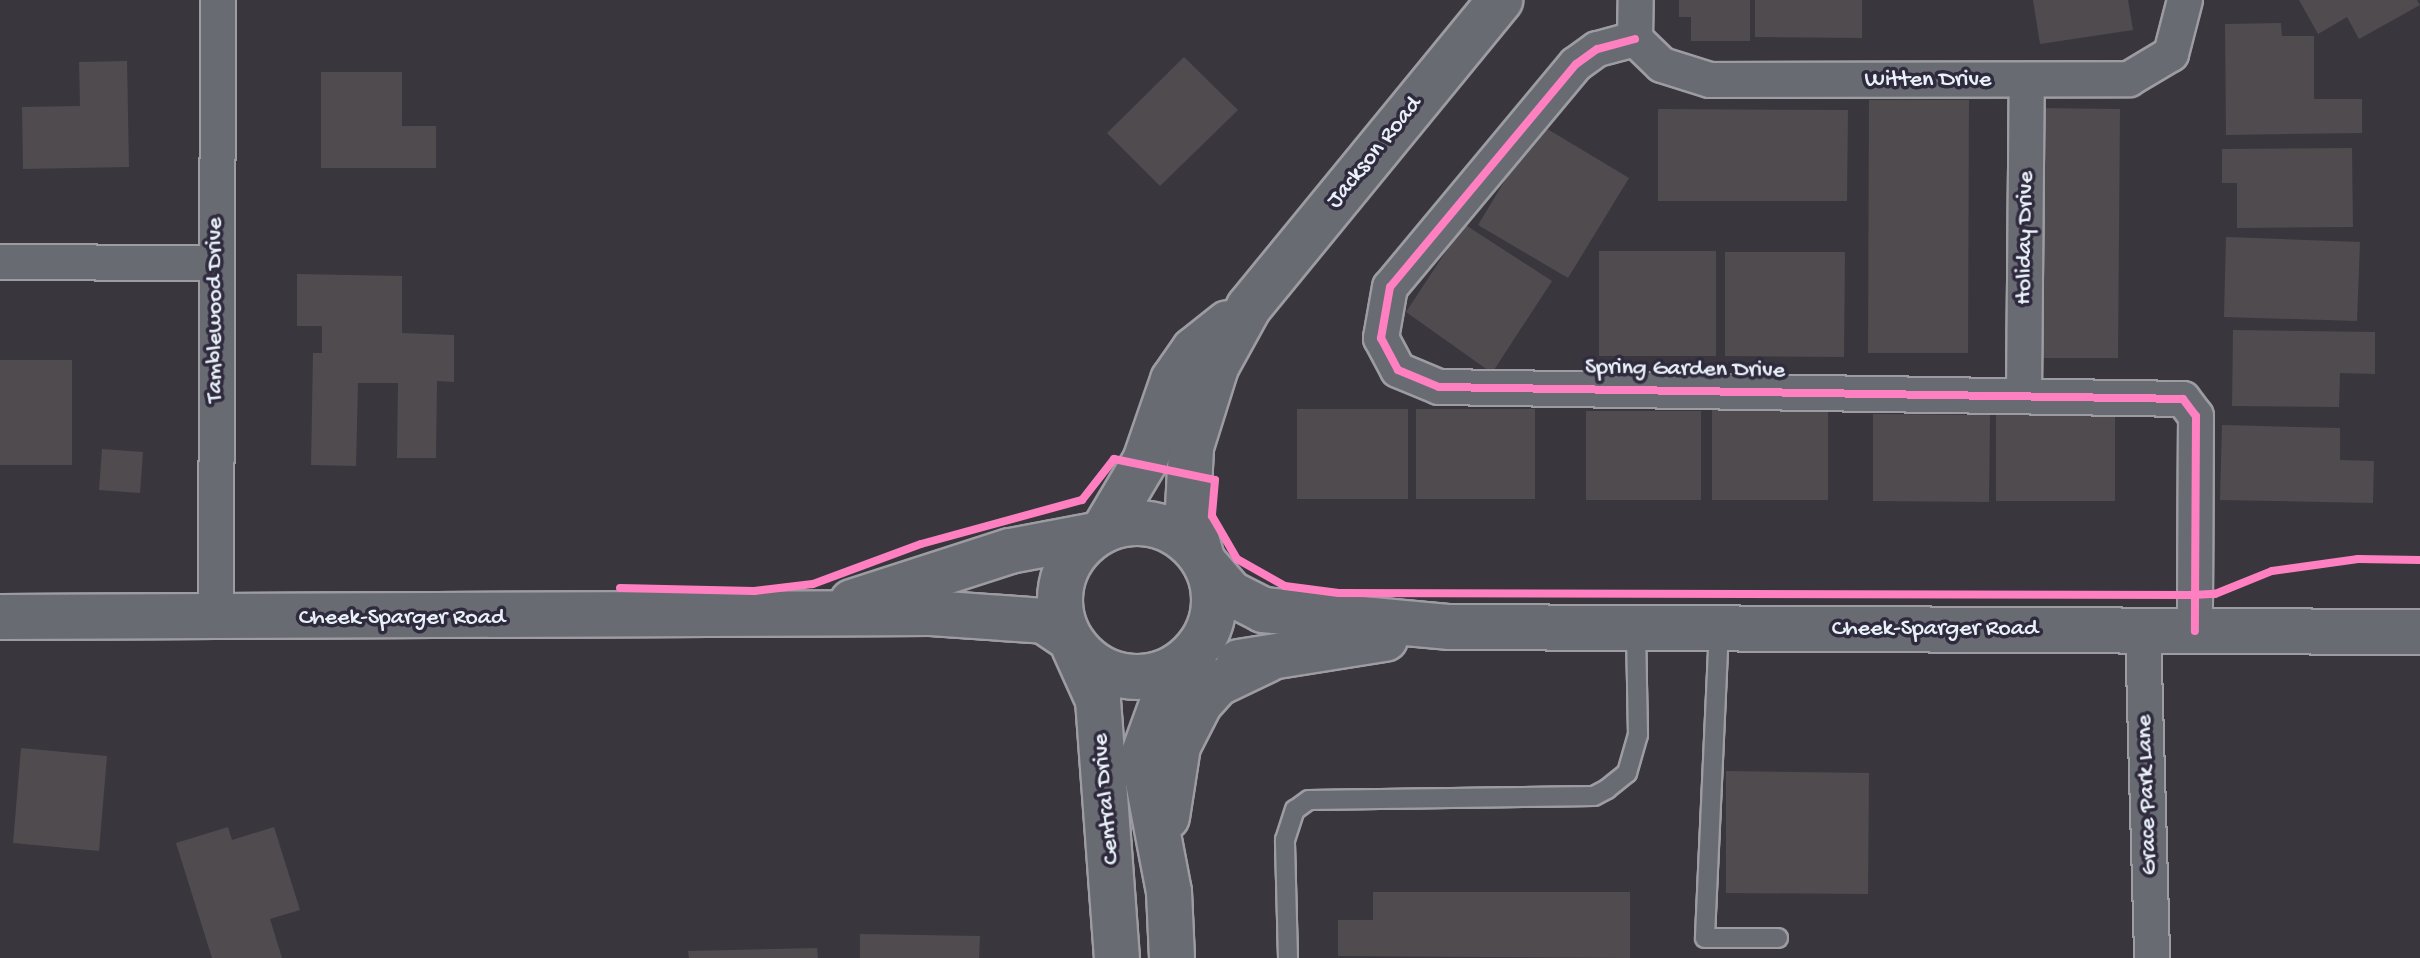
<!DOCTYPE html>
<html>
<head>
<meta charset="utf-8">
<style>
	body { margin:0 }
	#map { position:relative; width:2420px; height:958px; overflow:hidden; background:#3a363e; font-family:"Gochi Hand",sans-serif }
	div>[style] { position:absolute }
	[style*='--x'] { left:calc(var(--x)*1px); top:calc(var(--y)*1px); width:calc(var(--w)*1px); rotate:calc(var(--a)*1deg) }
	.building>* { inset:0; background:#504b4e }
	.roads { filter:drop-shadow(2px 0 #9c9ca2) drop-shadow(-2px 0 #9c9ca2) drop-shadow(0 2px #9c9ca2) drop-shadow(0 -2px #9c9ca2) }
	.lane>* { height:18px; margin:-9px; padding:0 9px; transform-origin:9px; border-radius:9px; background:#696b72 }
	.street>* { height:34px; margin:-17px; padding:0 17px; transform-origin:17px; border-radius:17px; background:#696b72 }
	.secondary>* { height:44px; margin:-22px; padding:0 22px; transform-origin:22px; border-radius:22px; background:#696b72 }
	.secondary>.ring { margin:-22px; padding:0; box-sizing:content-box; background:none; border:44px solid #696b72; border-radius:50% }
	.cycleway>* { height:8px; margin:-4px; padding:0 4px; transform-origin:4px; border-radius:4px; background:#ff80c0 }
	span { translate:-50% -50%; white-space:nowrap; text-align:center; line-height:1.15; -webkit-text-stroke:7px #2f2a3d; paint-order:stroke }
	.street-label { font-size:24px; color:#e8f1f8 }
</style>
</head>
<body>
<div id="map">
	<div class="building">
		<i style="clip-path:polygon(1679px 0,1750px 0,1750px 41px,1691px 41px,1691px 17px,1679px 17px)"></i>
		<i style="clip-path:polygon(1755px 0,1862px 0,1862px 38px,1755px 37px)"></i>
		<i style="clip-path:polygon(2033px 0,2128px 0,2133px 30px,2040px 44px)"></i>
		<i style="clip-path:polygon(2299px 0,2417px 0,2420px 5px,2359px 39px,2347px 17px,2318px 34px)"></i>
		<i style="clip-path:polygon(2281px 23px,2282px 36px,2314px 36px,2314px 99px,2362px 99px,2362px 133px,2226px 135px,2225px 24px)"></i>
		<i style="clip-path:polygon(1184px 57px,1238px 110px,1160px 186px,1107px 133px)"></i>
		<i style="clip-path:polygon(127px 61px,129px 167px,23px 169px,22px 107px,80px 106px,79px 62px)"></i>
		<i style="clip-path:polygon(321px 72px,402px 72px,402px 126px,436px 126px,436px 168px,321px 168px)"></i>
		<i style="clip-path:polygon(1869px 100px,1969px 100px,1968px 353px,1868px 353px)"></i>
		<i style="clip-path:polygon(2027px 108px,2120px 109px,2118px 358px,2026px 358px)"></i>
		<i style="clip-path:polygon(1658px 109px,1848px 110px,1847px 201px,1658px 201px)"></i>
		<i style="clip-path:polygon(1539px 124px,1629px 178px,1568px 278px,1478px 225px)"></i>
		<i style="clip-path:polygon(2352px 148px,2353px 227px,2237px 228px,2237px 183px,2222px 183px,2222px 149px)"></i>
		<i style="clip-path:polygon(1464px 224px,1552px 281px,1492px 373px,1406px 312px)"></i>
		<i style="clip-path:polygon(2226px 237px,2360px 242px,2357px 321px,2224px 317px)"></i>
		<i style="clip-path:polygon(1599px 251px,1716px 251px,1716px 356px,1599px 356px)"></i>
		<i style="clip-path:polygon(1725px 252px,1845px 252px,1844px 357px,1725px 356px)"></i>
		<i style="clip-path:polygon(297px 274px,402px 276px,402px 333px,454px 335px,454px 382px,437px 381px,436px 458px,397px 458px,398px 383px,358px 383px,356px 466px,311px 465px,313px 353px,322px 353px,322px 326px,297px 326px)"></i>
		<i style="clip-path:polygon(2233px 330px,2375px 332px,2375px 374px,2340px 373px,2339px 407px,2232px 406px)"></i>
		<i style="clip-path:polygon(0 360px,72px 360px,72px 465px,0 465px)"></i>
		<i style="clip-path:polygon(1297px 409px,1408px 409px,1408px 499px,1297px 499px)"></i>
		<i style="clip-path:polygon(1416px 409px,1535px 409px,1535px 499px,1416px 499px)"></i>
		<i style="clip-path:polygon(1712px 409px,1828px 409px,1828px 500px,1712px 500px)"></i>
		<i style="clip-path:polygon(1586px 411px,1701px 411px,1701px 500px,1586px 500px)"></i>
		<i style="clip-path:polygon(1873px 414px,1990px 415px,1989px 502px,1873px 501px)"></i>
		<i style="clip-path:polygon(1996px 414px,2115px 414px,2115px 501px,1996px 501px)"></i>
		<i style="clip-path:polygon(2222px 425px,2340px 428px,2340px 460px,2374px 461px,2373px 503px,2220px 500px)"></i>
		<i style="clip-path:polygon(102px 449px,143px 452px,140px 493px,99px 490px)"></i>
		<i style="clip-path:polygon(21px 748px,107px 756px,99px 851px,13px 843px)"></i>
		<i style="clip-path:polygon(1726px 771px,1869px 773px,1868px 894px,1726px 893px)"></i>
		<i style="clip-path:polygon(228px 827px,232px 840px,274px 827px,300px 910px,270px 919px,282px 958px,212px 958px,176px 843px)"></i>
		<i style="clip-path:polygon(1373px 892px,1630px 892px,1630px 958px,1338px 956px,1338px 920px,1373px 920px)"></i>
		<i style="clip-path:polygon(860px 934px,980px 936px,979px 958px,860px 958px)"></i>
		<i style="clip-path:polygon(817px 948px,818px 958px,689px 958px,688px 951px)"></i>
	</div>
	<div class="roads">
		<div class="lane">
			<i style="--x:1719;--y:628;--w:310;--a:92.6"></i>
			<i style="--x:1705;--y:938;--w:73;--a:0"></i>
			<i style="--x:1288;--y:958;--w:118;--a:-91.5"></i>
			<i style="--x:1285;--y:840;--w:32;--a:-72"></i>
			<i style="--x:1295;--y:810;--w:17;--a:-36"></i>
			<i style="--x:1309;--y:800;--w:285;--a:-0.8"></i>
			<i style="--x:1594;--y:796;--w:15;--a:-28"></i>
			<i style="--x:1607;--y:789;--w:26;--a:-39"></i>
			<i style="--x:1627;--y:773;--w:40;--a:-74"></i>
			<i style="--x:1638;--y:735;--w:107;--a:-91.1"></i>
		</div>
		<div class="street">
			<i style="--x:1635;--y:39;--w:39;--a:165"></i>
			<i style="--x:1597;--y:49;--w:26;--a:144"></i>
			<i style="--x:1576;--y:64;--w:290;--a:129.8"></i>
			<i style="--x:1390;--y:287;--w:52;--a:100"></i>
			<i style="--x:1381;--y:338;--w:36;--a:62"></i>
			<i style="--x:1398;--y:370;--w:44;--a:22.5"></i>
			<i style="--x:1439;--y:387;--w:744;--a:0.92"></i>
			<i style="--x:2183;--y:399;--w:21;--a:53"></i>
			<i style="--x:2196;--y:416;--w:215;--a:90.3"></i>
			<i style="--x:1635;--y:39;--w:37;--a:44"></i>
			<i style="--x:1662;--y:65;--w:50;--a:17.4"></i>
			<i style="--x:1710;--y:80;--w:419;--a:-0.1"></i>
			<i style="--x:2129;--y:79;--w:49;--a:-30.8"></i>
			<i style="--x:2171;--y:54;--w:56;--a:-75.5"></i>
			<i style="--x:1635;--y:39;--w:39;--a:-89"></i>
			<i style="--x:0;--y:262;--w:216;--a:0.3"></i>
			<i style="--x:2024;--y:395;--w:313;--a:-89.5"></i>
			<i style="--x:216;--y:619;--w:619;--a:-89.81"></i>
			<i style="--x:2143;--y:631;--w:327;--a:88.4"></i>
		</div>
		<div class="secondary">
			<i class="ring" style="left:1060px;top:523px;width:110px;height:110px"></i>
			<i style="--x:1104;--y:530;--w:80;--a:-59.3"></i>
			<i style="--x:1145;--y:461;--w:86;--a:-70.9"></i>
			<i style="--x:1173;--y:380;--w:37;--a:-55"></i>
			<i style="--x:1194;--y:350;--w:43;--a:-38.5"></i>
			<i style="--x:1201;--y:555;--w:48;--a:-105.8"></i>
			<i style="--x:1188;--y:509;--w:62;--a:-87.2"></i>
			<i style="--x:1191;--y:447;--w:84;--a:-72.6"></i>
			<i style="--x:1216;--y:367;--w:68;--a:-61.2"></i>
			<i style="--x:1249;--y:307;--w:397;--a:-50.7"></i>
			<i style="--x:1206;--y:565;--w:37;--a:49"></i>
			<i style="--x:1230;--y:593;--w:37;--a:27"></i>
			<i style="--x:1263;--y:610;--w:188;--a:5.2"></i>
			<i style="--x:1450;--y:627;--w:970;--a:0.3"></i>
			<i style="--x:852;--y:602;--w:166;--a:-17.9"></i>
			<i style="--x:1010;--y:551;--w:86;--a:-10.7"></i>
			<i style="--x:0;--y:617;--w:931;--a:-0.25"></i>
			<i style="--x:931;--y:613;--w:113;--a:4"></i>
			<i style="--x:1044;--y:621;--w:29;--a:34"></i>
			<i style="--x:1074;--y:647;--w:58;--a:65.6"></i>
			<i style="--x:1098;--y:700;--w:259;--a:85.8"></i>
			<i style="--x:1239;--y:662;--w:148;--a:-9"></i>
			<i style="--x:1167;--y:817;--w:72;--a:-81.2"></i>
			<i style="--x:1178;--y:746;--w:48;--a:-62.9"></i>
			<i style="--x:1200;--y:703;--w:25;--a:-48"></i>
			<i style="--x:1217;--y:684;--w:55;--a:-25.6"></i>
			<i style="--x:1172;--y:958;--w:66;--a:-92.6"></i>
			<i style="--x:1169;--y:892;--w:138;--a:-100.8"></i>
			<i style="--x:1143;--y:756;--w:94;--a:-70"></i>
		</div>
	</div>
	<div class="cycleway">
		<i style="--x:1635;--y:39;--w:39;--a:165"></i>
		<i style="--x:1597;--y:49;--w:26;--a:144"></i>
		<i style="--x:1576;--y:64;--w:290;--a:129.8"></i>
		<i style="--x:1390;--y:287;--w:52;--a:100"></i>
		<i style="--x:1381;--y:338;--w:36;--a:62"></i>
		<i style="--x:1398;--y:370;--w:44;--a:22.5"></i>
		<i style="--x:1439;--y:387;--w:744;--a:0.92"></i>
		<i style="--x:2183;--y:399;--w:21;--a:53"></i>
		<i style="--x:2196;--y:416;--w:215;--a:90.3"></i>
		<i style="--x:620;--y:588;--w:134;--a:1.3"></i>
		<i style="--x:754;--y:591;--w:59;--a:-6.8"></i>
		<i style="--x:813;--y:584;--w:115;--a:-20.3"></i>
		<i style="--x:921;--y:544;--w:167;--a:-15.3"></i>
		<i style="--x:1082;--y:500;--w:52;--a:-52"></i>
		<i style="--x:1114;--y:459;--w:103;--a:11.7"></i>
		<i style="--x:1215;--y:480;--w:36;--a:95"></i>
		<i style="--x:1212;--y:516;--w:50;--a:59.8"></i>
		<i style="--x:1237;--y:559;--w:55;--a:29.4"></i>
		<i style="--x:1285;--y:586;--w:54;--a:7.4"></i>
		<i style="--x:1339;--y:593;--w:854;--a:0.13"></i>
		<i style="--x:2193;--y:595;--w:22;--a:-3"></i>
		<i style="--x:2215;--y:594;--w:61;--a:-22"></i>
		<i style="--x:2272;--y:571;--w:87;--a:-7.9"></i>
		<i style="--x:2358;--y:559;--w:62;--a:0.9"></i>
	</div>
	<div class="street-label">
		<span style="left:1928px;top:81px">Witten Drive</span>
		<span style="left:1375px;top:153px;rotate:-51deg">Jackson Road</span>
		<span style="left:2026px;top:238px;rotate:-89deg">Holiday Drive</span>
		<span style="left:216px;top:310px;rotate:-90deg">Tamblewood Drive</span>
		<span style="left:1685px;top:370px;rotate:1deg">Spring Garden Drive</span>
		<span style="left:402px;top:619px">Cheek-Sparger Road</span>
		<span style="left:1935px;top:630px">Cheek-Sparger Road</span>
		<span style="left:2148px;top:795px;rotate:-92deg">Grace Park Lane</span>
		<span style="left:1107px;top:799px;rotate:-95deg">Central Drive</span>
	</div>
</div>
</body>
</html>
